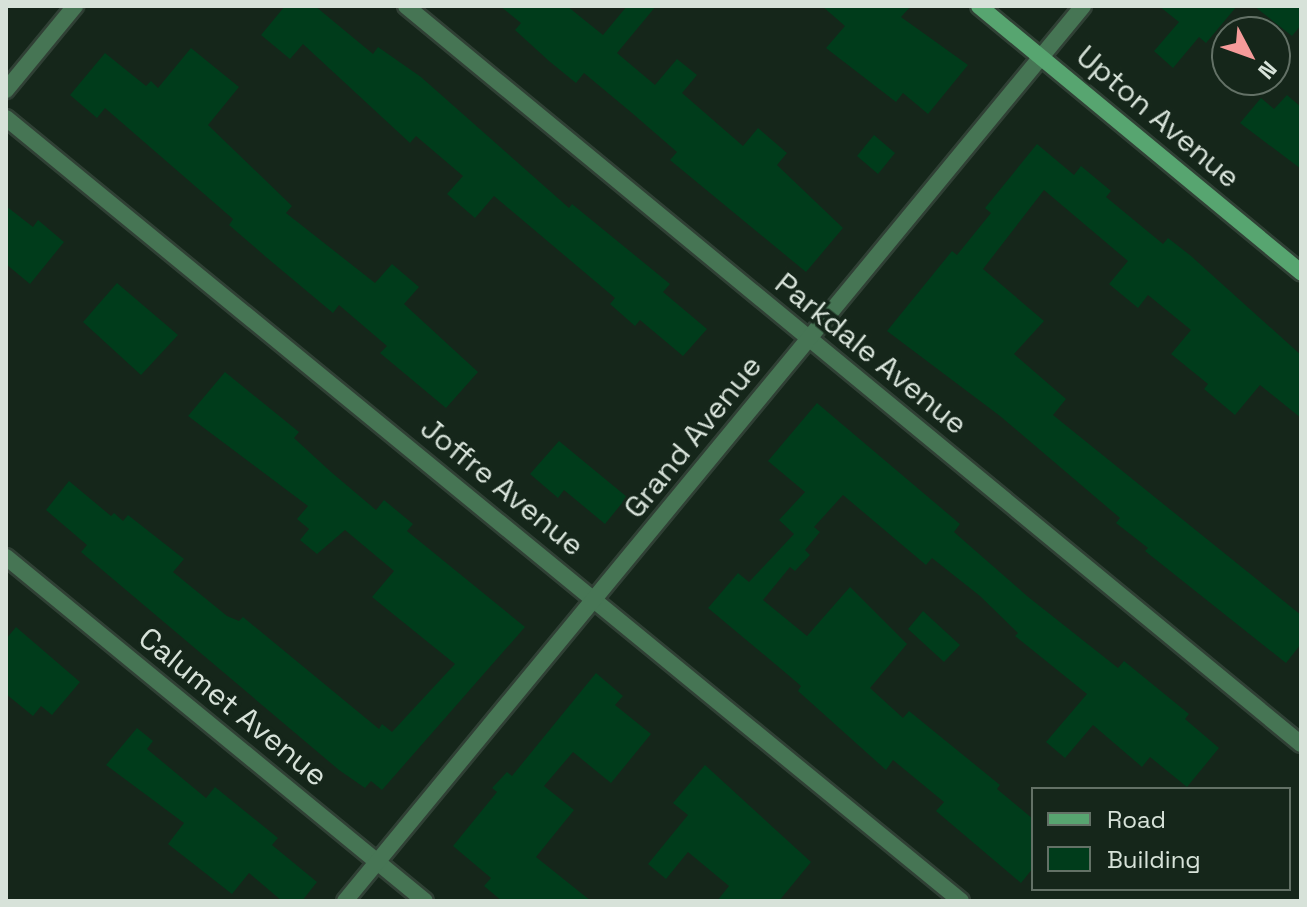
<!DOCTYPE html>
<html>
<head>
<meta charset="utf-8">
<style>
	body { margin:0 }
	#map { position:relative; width:1307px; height:907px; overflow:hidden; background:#15261a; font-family:"Space Grotesk",sans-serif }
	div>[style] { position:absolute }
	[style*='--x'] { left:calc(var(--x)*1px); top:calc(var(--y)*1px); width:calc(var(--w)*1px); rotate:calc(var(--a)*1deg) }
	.building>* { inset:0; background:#003c1b }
	.roads { filter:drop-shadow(2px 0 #304035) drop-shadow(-2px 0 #304035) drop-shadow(0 2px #304035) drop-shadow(0 -2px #304035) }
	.street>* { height:16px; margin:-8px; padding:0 8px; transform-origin:8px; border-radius:8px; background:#467554 }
	.secondary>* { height:16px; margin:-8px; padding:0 8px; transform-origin:8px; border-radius:8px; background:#57a570 }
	span { translate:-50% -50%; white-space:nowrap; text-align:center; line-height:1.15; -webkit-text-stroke:7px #15261a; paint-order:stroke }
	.street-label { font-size:30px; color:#d7e2d9 }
	.frame { position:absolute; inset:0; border:8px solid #d7e2d9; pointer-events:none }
	.legend { position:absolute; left:1031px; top:787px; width:260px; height:104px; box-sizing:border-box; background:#15261a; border:2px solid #637166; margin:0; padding:10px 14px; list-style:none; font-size:24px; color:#d7e2d9 }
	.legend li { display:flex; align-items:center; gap:16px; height:40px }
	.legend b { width:40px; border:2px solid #637166 }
	.north { position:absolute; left:1211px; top:16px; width:80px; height:80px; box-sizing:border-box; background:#15261a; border:2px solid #637166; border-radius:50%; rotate:131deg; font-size:22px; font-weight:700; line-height:32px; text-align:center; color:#d7e2d9 }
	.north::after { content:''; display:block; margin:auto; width:28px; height:36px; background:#f59b9a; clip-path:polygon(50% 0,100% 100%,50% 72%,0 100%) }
</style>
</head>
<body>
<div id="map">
	<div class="building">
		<i style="clip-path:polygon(285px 6px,315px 6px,373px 54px,378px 47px,421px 77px,569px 208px,572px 204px,670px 284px,663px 292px,707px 329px,683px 356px,640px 320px,635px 326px,610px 304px,615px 298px,494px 196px,475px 218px,447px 194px,463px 176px,416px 136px,410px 143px,303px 44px,290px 59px,261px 35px)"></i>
		<i style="clip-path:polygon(500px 6px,567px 6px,603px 35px,627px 6px,656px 6px,617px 53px,655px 85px,677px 59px,697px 75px,682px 93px,743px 146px,758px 128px,787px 153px,777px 165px,843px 228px,806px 272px,670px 160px,677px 152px,632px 113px,584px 73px,576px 83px,549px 61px,515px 30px,521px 23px)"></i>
		<i style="clip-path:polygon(822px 6px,911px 6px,901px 17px,968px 65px,928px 114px,903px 93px,896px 102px,826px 48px,845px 26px)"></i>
		<i style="clip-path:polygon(1159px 6px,1237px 6px,1206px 43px,1199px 37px,1173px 68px,1154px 51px,1179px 22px)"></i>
		<i style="clip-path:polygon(1254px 6px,1301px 6px,1301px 25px,1292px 36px)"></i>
		<i style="clip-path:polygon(191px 48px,239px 87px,208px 125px,292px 206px,286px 213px,375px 283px,392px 264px,419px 287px,404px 304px,478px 372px,446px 408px,380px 353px,387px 346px,339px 305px,333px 313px,266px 257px,229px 225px,233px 219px,105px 108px,97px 118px,70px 95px,105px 53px,146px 86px,151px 81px,158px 88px)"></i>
		<i style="clip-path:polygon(1287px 95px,1301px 107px,1301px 169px,1240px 123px,1261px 98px,1274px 109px)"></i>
		<i style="clip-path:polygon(874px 135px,895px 153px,878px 174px,857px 156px)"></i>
		<i style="clip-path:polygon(1037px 144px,1074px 175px,1081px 166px,1111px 191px,1106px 197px,1163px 244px,1168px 238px,1191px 256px,1301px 355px,1301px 418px,1260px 385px,1235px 415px,1204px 389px,1208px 384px,1171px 354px,1191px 330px,1148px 295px,1138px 308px,1109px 284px,1128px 261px,1044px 190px,983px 269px,1044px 321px,1014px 354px,1066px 399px,1053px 415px,1301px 615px,1301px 644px,1286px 663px,1145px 551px,1148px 548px,1116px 523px,1120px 518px,1000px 416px,887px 331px,952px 251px,957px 255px,991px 213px,985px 208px)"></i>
		<i style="clip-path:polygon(6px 206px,33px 227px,38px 220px,64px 242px,30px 284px,6px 264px)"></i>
		<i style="clip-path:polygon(117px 283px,178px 335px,141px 375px,83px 322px)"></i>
		<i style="clip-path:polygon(225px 372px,299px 432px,294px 438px,331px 472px,376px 510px,384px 500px,413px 524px,407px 531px,525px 627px,382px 790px,371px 781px,365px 788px,339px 770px,81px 552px,87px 545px,46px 510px,69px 481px,111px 516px,114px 513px,123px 521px,128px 515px,184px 559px,173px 572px,227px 616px,239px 621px,243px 617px,379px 729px,382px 724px,392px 732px,455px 664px,372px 597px,394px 571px,345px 530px,317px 554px,300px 540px,309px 529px,297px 519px,308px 506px,188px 416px)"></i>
		<i style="clip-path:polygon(817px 403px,960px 524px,954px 532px,1027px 596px,1118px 668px,1124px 661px,1189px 714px,1185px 719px,1219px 748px,1187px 787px,1150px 757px,1142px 767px,1093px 725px,1065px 758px,1046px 742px,1087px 694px,1015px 636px,1018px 633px,980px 596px,932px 558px,926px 565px,843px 495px,814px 527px,820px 532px,805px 550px,810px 555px,795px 571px,790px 567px,763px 600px,807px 636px,850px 587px,907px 644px,870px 688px,903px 718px,909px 711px,1000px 785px,997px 789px,1033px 819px,1033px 868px,1021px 883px,936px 811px,944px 802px,893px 760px,886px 770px,798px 691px,801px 686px,787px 674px,708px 608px,738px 573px,749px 582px,794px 534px,779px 520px,805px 492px,768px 461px)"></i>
		<i style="clip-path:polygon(559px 441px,627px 497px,605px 524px,564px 490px,558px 498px,530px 474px)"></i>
		<i style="clip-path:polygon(923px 611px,960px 645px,944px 662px,908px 629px)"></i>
		<i style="clip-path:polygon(16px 627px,80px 682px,52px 715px,41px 706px,33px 716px,6px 694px,6px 639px)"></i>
		<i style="clip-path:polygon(596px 673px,623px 696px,615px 705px,651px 734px,611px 783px,573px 752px,544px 786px,574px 810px,536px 857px,591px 901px,502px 901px,484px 886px,491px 878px,453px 846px,497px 792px,492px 788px,507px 772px,512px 776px)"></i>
		<i style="clip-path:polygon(137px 728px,153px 741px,147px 749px,206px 798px,215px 787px,278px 838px,272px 845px,317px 882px,302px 901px,282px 901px,249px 873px,232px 894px,168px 844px,184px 823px,106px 765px)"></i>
		<i style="clip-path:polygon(705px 765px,811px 862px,779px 901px,717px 901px,729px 886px,688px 852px,666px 879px,648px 864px,688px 815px,673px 803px)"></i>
	</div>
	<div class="roads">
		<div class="street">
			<i style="--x:406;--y:6;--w:1160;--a:39.51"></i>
			<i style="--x:6;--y:90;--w:109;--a:-50.6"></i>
			<i style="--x:6;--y:118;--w:1235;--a:39.35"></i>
			<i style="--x:6;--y:557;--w:542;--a:39.39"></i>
			<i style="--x:345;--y:901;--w:1160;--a:-50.49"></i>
		</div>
		<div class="secondary">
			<i style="--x:979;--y:6;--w:418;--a:39.6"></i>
		</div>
	</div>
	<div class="street-label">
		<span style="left:1158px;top:117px;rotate:40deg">Upton Avenue</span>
		<span style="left:871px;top:354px;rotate:39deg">Parkdale Avenue</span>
		<span style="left:693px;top:437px;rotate:-51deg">Grand Avenue</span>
		<span style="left:502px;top:487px;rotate:39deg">Joffre Avenue</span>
		<span style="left:233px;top:707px;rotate:39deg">Calumet Avenue</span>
	</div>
	<div class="frame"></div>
	<ul class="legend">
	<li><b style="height:10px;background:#57a570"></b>Road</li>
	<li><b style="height:22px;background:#003c1b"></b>Building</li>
	</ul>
	<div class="north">N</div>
</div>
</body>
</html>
